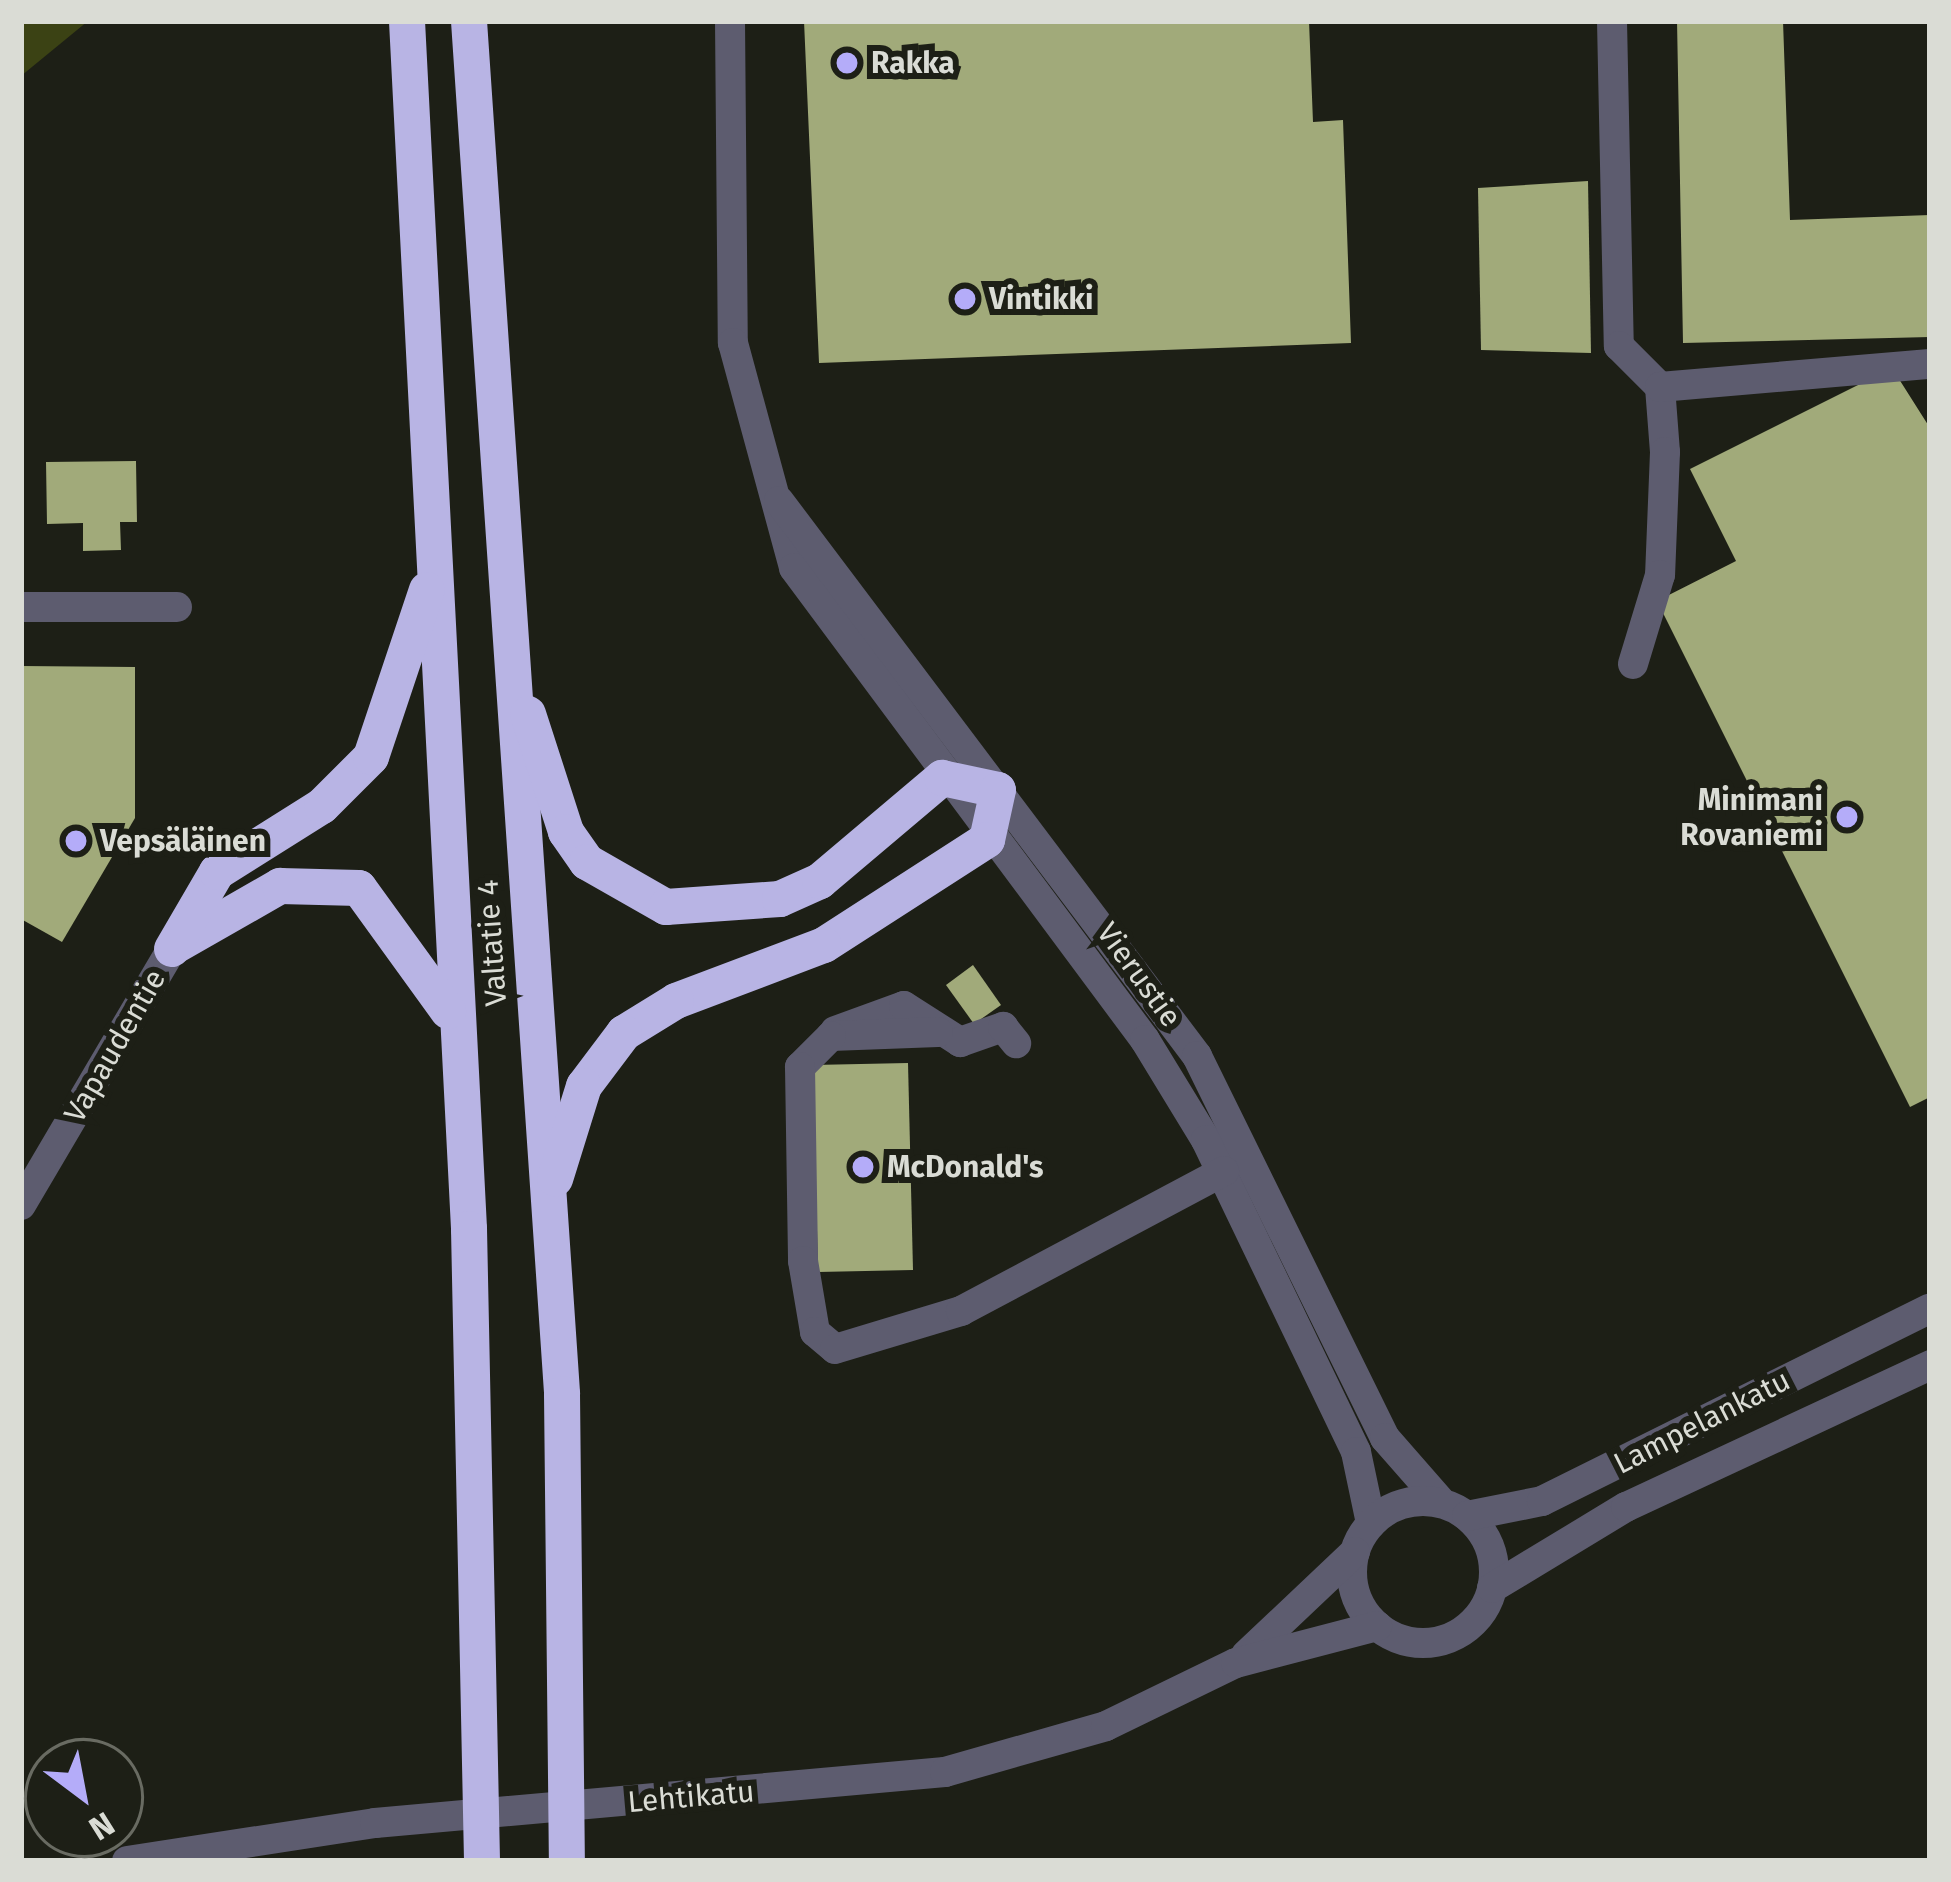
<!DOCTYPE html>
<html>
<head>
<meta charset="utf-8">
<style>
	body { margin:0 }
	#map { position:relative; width:1951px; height:1882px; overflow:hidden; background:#1d1f16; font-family:"Fira Sans",sans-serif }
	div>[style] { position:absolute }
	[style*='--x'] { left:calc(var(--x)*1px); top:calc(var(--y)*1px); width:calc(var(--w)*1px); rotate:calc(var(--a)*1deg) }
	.water>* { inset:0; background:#3b4214 }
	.building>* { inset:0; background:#a1aa7a }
	.minor>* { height:30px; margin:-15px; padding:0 15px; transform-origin:15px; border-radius:15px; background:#5d5c6f }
	.minor>.ring { margin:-15px; padding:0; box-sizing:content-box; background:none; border:30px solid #5d5c6f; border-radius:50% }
	.highway>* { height:36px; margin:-18px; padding:0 18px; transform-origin:18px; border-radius:18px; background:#b8b4e4 }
	.dots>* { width:33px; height:33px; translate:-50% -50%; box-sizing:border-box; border:6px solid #1d1f16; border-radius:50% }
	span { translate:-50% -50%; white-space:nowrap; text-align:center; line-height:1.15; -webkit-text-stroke:12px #1d1f16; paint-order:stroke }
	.poi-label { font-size:30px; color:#dadcd5; font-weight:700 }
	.left { translate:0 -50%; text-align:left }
	.right { translate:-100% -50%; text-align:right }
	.street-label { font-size:30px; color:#dadcd5 }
	.frame { position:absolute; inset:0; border:24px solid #dadcd5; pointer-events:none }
	.north { position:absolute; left:24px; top:1738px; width:120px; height:120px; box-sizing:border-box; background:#1d1f16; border:3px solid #696b62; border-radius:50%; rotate:148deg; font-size:33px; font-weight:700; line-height:48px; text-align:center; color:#dadcd5 }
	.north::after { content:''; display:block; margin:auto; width:42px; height:54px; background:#b4acf9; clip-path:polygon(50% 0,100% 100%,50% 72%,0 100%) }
</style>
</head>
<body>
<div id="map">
	<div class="water">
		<i style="clip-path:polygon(21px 21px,88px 21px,21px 76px)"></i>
	</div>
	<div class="building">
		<i style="clip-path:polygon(804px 21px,1309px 21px,1313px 122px,1343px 120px,1351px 343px,819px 363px)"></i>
		<i style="clip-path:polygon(1677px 21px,1783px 21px,1790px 220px,1930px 215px,1930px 337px,1683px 343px)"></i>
		<i style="clip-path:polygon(1588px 181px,1591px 353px,1481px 350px,1478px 188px)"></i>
		<i style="clip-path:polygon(1892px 368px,1930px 428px,1930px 1097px,1910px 1107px,1657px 601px,1736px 561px,1690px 469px)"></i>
		<i style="clip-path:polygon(136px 461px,137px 522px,120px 522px,121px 550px,83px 551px,83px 523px,47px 524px,46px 462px)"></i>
		<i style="clip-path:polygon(21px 666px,135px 667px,135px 818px,62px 942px,21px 919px)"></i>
		<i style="clip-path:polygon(973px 965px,1001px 1005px,974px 1024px,946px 985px)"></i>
		<i style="clip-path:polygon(908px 1063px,913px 1270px,818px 1272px,813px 1065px)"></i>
	</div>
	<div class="minor">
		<i style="--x:730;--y:21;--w:322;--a:89.5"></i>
		<i style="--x:733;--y:343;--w:233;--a:74.8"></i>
		<i style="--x:794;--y:568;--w:588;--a:53.36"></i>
		<i style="--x:1145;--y:1040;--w:117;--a:58.6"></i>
		<i style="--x:1206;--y:1140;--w:346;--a:64.3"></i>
		<i style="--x:1356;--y:1452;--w:73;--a:78.1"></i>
		<i style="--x:1612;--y:21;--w:325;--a:88.8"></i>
		<i style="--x:1619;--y:346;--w:58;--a:45"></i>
		<i style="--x:1660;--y:387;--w:65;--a:85.6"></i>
		<i style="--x:1665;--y:452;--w:123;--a:92.3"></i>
		<i style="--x:1660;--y:575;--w:93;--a:106.9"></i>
		<i style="--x:1660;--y:387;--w:271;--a:-4.9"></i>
		<i style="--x:779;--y:501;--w:695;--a:53.01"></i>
		<i style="--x:1197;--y:1056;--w:426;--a:63.8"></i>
		<i style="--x:1385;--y:1438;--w:86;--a:48.8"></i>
		<i style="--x:21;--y:607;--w:156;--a:0"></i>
		<i style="--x:835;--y:1031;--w:73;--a:-19.9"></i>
		<i style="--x:904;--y:1006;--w:67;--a:32.7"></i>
		<i style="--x:960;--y:1042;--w:46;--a:-19.2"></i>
		<i style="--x:1003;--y:1027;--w:21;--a:51"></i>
		<i style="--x:938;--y:1032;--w:107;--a:177.9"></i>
		<i style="--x:831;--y:1036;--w:44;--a:135"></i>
		<i style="--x:800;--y:1067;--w:194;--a:89.1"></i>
		<i style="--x:803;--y:1261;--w:72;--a:80.4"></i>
		<i style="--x:815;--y:1332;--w:26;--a:40"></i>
		<i style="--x:835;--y:1349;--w:132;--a:-16.8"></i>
		<i style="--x:961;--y:1311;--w:298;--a:-28"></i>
		<i style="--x:21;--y:1205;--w:297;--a:-59.5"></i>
		<i class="ring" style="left:1352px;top:1501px;width:112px;height:112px"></i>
		<i style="--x:1467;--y:1516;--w:76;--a:-11.3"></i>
		<i style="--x:1542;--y:1501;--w:433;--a:-26.4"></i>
		<i style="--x:1492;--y:1588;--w:157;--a:-31.2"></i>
		<i style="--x:1626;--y:1507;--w:336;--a:-25"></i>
		<i style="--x:1246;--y:1655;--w:150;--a:-43.4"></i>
		<i style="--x:127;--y:1861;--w:251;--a:-8.7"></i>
		<i style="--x:375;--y:1823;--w:572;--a:-5.11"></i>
		<i style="--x:945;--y:1772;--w:167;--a:-15.9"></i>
		<i style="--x:1106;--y:1726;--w:144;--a:-25.9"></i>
		<i style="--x:1236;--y:1663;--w:146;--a:-14.7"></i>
	</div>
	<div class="highway">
		<i style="--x:407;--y:21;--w:1210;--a:87.06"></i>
		<i style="--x:469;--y:1229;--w:632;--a:88.82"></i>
		<i style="--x:469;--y:21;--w:1376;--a:86.12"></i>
		<i style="--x:562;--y:1394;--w:467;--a:89.4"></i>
		<i style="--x:528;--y:714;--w:124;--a:72.1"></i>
		<i style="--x:566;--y:832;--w:37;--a:55"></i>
		<i style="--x:587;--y:862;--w:91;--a:29.7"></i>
		<i style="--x:666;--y:907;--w:114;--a:-4"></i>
		<i style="--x:780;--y:899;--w:44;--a:-24.2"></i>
		<i style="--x:820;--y:881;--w:160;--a:-40.2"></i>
		<i style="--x:942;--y:778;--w:57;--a:12.1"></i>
		<i style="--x:998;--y:790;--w:51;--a:102.4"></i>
		<i style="--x:987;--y:840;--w:194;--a:147.2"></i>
		<i style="--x:824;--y:945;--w:158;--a:159.3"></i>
		<i style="--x:676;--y:1001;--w:61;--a:148.4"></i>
		<i style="--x:624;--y:1033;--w:66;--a:127"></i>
		<i style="--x:584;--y:1086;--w:97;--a:107.3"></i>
		<i style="--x:177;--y:945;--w:119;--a:-29.8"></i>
		<i style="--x:280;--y:886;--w:79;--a:1.5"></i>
		<i style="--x:359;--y:888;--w:152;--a:54.1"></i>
		<i style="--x:172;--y:949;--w:89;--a:-59.7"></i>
		<i style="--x:217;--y:872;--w:124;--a:-32.2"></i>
		<i style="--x:322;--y:806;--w:69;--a:-45"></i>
		<i style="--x:371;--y:757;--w:176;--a:-71.5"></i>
	</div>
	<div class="dots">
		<i style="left:847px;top:63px;background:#b4acf9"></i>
		<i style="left:965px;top:299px;background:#b4acf9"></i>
		<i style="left:1847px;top:817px;background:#b4acf9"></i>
		<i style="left:76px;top:841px;background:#b4acf9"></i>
		<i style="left:863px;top:1167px;background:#b4acf9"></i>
	</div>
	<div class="poi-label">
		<span class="left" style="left:871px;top:63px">Rakka</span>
		<span class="left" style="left:989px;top:299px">Vintikki</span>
		<span class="right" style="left:1823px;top:817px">Minimani<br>Rovaniemi</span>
		<span class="left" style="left:100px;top:841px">Vepsäläinen</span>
		<span class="left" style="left:887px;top:1167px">McDonald's</span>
	</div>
	<div class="street-label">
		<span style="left:492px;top:943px;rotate:-94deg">Valtatie 4</span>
		<span style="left:1139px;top:975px;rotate:54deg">Vierustie</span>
		<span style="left:115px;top:1046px;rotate:-60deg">Vapaudentie</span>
		<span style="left:1702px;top:1422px;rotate:-27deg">Lampelankatu</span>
		<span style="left:691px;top:1797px;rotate:-5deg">Lehtikatu</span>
	</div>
	<div class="frame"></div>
	<div class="north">N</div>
</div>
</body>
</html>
